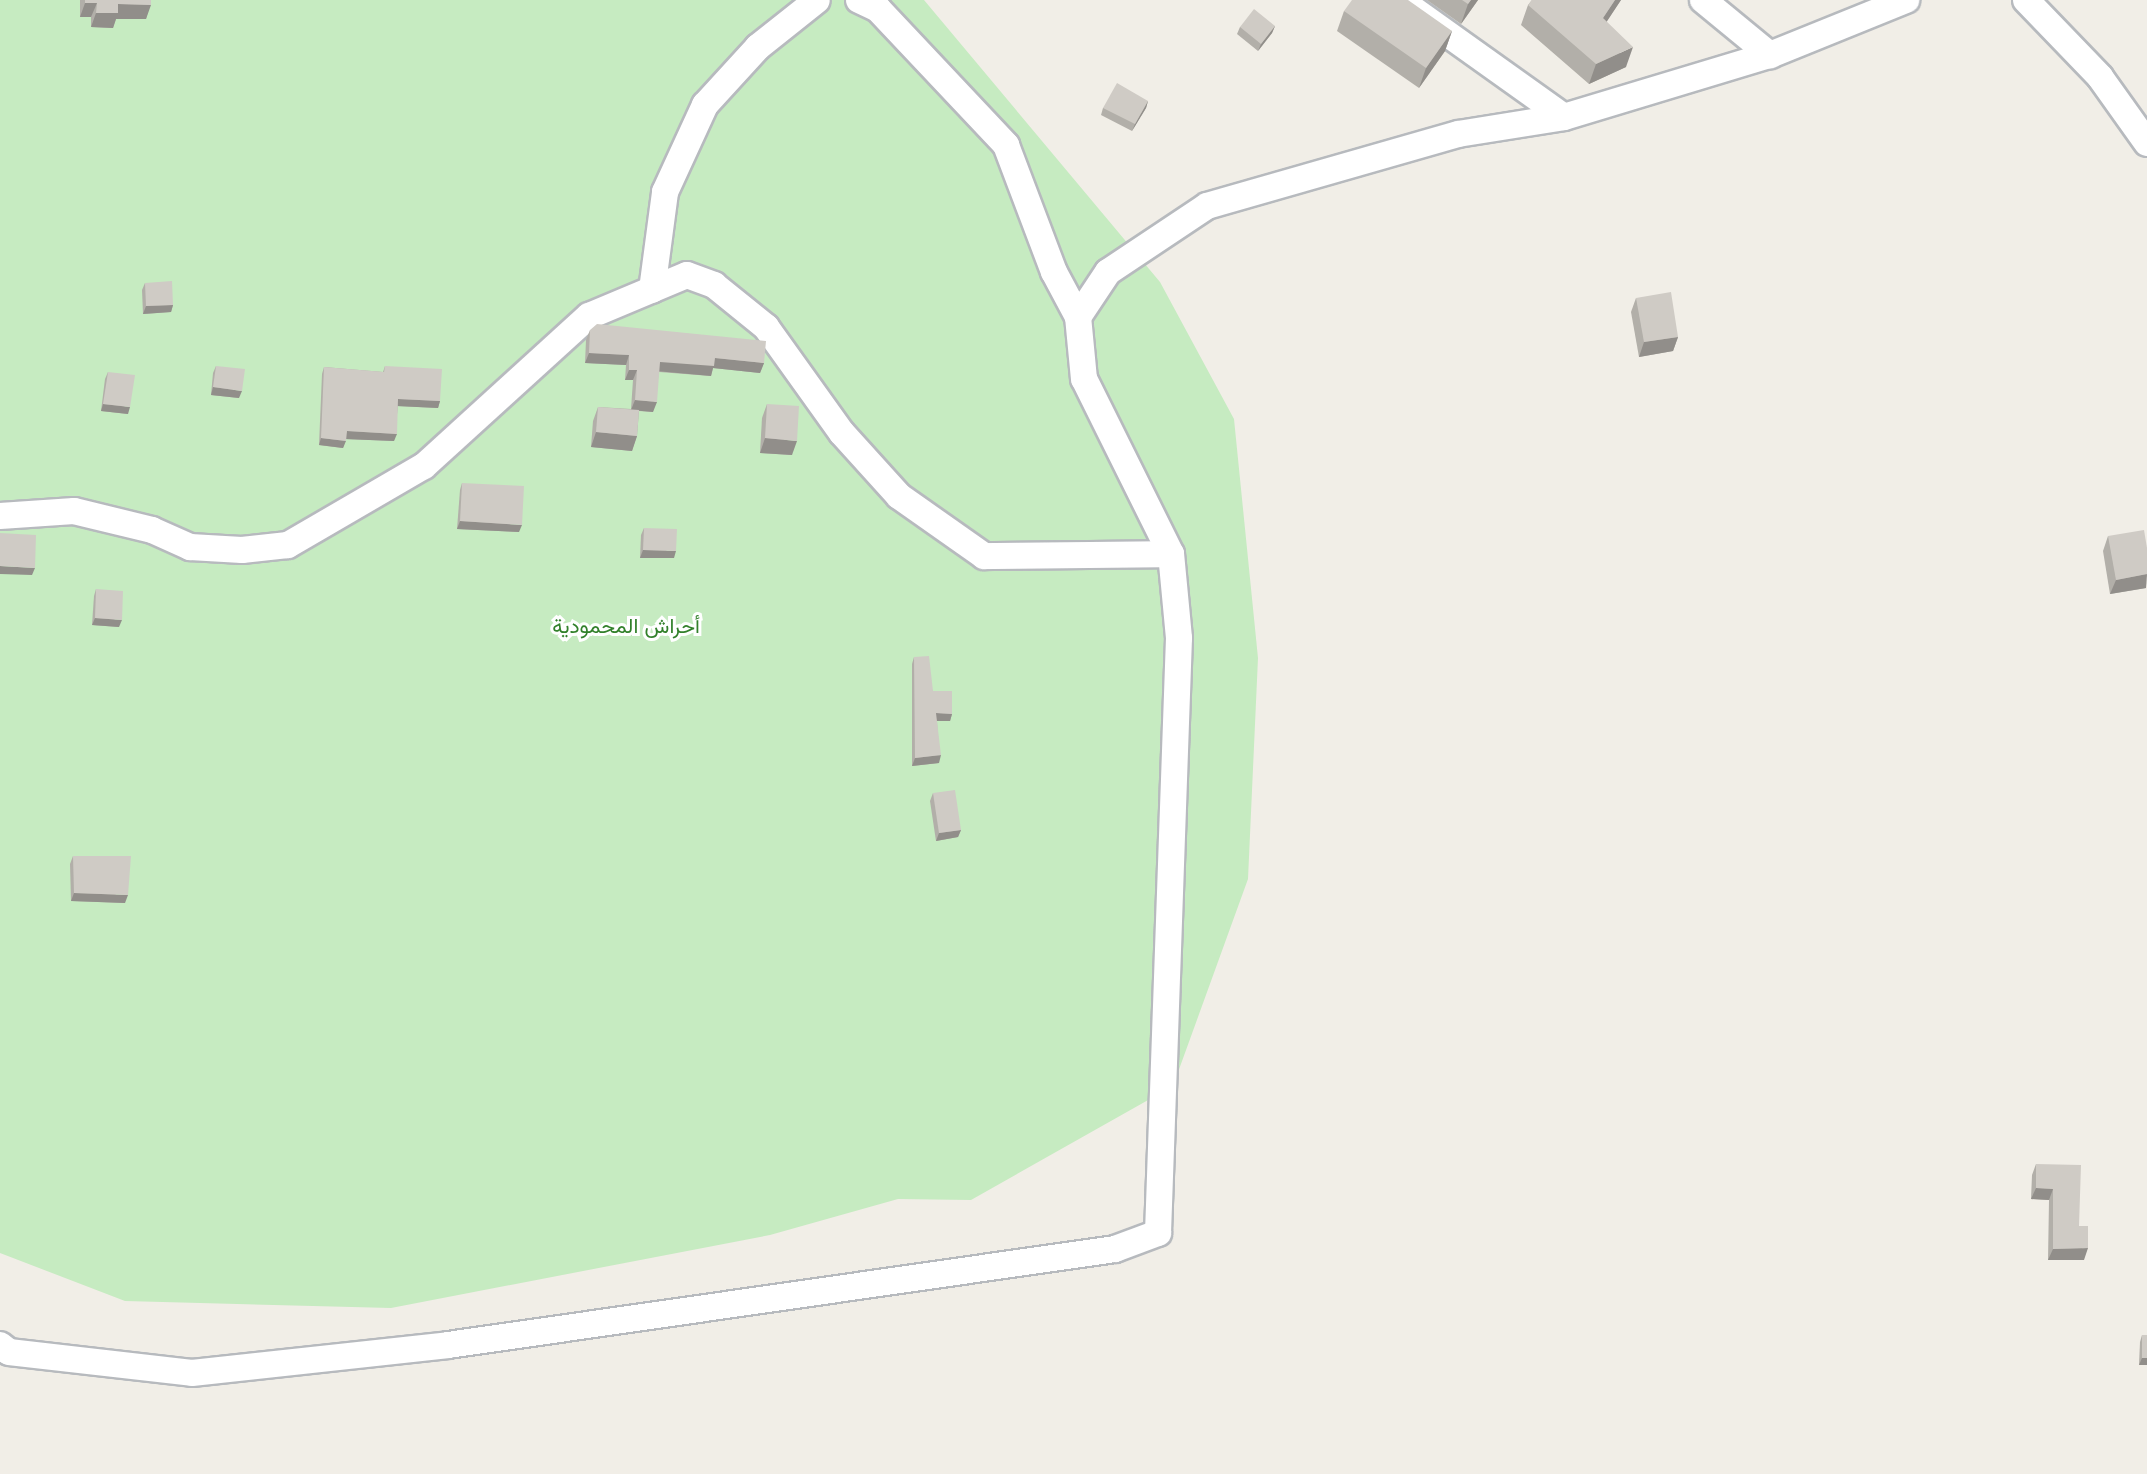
<!DOCTYPE html>
<html>
<head>
<meta charset="utf-8">
<style>
	body { margin:0 }
	#map { position:relative; width:2147px; height:1474px; overflow:hidden; background:#f1eee7; font-family:Jost,Vazirmatn,sans-serif }
	div>[style] { position:absolute }
	[style*='--x'] { left:calc(var(--x)*1px); top:calc(var(--y)*1px); width:calc(var(--w)*1px); rotate:calc(var(--a)*1deg) }
	.green>* { inset:0; background:#c6ebc1 }
	.roads { filter:drop-shadow(2px 0 #b7babe) drop-shadow(-2px 0 #b7babe) drop-shadow(0 2px #b7babe) drop-shadow(0 -2px #b7babe) }
	.minor>* { height:26px; margin:-13px; padding:0 13px; transform-origin:13px; border-radius:13px; background:#fff }
	.wall>* { inset:0; background:#b2afa9 }
	.shaded-wall>* { inset:0; background:#918e8a }
	.building>* { inset:0; background:#cfcbc5 }
	span { translate:-50% -50%; white-space:nowrap; text-align:center; line-height:1.15; -webkit-text-stroke:6px #fff; paint-order:stroke }
	.park-label { font-size:21px; color:#32812b }
</style>
</head>
<body>
<div id="map">
	<div class="green">
		<i style="clip-path:polygon(0 0,924px 0,1160px 282px,1234px 419px,1258px 658px,1248px 879px,1173px 1086px,971px 1200px,898px 1199px,770px 1235px,391px 1308px,125px 1301px,0 1253px)"></i>
	</div>
	<div class="roads">
		<div class="minor">
			<i style="--x:859;--y:0;--w:21;--a:25"></i>
			<i style="--x:878;--y:9;--w:187;--a:46.7"></i>
			<i style="--x:1006;--y:145;--w:136;--a:69.3"></i>
			<i style="--x:1054;--y:272;--w:51;--a:61.9"></i>
			<i style="--x:1400;--y:0;--w:201;--a:35.5"></i>
			<i style="--x:1703;--y:0;--w:87;--a:39.4"></i>
			<i style="--x:2026;--y:0;--w:107;--a:46.1"></i>
			<i style="--x:2100;--y:77;--w:81;--a:54.5"></i>
			<i style="--x:652;--y:290;--w:99;--a:-82.4"></i>
			<i style="--x:665;--y:192;--w:96;--a:-65.3"></i>
			<i style="--x:705;--y:105;--w:79;--a:-47.6"></i>
			<i style="--x:758;--y:47;--w:75;--a:-38.5"></i>
			<i style="--x:0;--y:516;--w:74;--a:-3.9"></i>
			<i style="--x:74;--y:511;--w:80;--a:13.7"></i>
			<i style="--x:152;--y:530;--w:42;--a:24.1"></i>
			<i style="--x:190;--y:547;--w:52;--a:3.3"></i>
			<i style="--x:242;--y:550;--w:46;--a:-6.2"></i>
			<i style="--x:288;--y:545;--w:157;--a:-30.2"></i>
			<i style="--x:424;--y:466;--w:223;--a:-42.3"></i>
			<i style="--x:589;--y:316;--w:106;--a:-22.7"></i>
			<i style="--x:687;--y:275;--w:29;--a:20"></i>
			<i style="--x:714;--y:285;--w:67;--a:38.9"></i>
			<i style="--x:766;--y:327;--w:130;--a:54.4"></i>
			<i style="--x:842;--y:433;--w:85;--a:47.9"></i>
			<i style="--x:899;--y:496;--w:104;--a:35.2"></i>
			<i style="--x:984;--y:556;--w:187;--a:-0.6"></i>
			<i style="--x:0;--y:1345;--w:11;--a:38"></i>
			<i style="--x:9;--y:1352;--w:184;--a:6.5"></i>
			<i style="--x:192;--y:1373;--w:258;--a:-6.2"></i>
			<i style="--x:448;--y:1345;--w:674;--a:-8.19"></i>
			<i style="--x:1115;--y:1249;--w:46;--a:-20.4"></i>
			<i style="--x:1158;--y:1233;--w:595;--a:-87.98"></i>
			<i style="--x:1179;--y:638;--w:84;--a:-95.4"></i>
			<i style="--x:1171;--y:554;--w:195;--a:-116.4"></i>
			<i style="--x:1084;--y:379;--w:62;--a:-95.5"></i>
			<i style="--x:1078;--y:317;--w:54;--a:-56.3"></i>
			<i style="--x:1108;--y:272;--w:119;--a:-33.7"></i>
			<i style="--x:1207;--y:206;--w:261;--a:-16"></i>
			<i style="--x:1458;--y:134;--w:107;--a:-9.1"></i>
			<i style="--x:1564;--y:117;--w:215;--a:-16.8"></i>
			<i style="--x:1770;--y:55;--w:147;--a:-22"></i>
		</div>
	</div>
	<div class="wall">
		<i style="clip-path:polygon(80px 0,151px 0,146px 19px,116px 19px,113px 28px,91px 27px,91px 17px,80px 17px)"></i>
		<i style="clip-path:polygon(1427px 0,1478px 0,1461px 24px)"></i>
		<i style="clip-path:polygon(1532px 0,1621px 0,1606px 22px,1626px 67px,1589px 84px,1521px 25px,1528px 5px)"></i>
		<i style="clip-path:polygon(1344px 11px,1452px 31px,1445px 51px,1419px 88px,1337px 31px)"></i>
		<i style="clip-path:polygon(1275px 26px,1272px 33px,1258px 51px,1237px 34px,1240px 27px)"></i>
		<i style="clip-path:polygon(1148px 101px,1146px 108px,1132px 131px,1101px 115px,1103px 108px)"></i>
		<i style="clip-path:polygon(145px 283px,173px 305px,171px 312px,143px 314px,142px 290px)"></i>
		<i style="clip-path:polygon(1636px 298px,1678px 337px,1673px 351px,1639px 357px,1631px 312px)"></i>
		<i style="clip-path:polygon(590px 330px,764px 363px,760px 373px,713px 368px,711px 376px,659px 372px,653px 412px,639px 411px,637px 436px,632px 451px,591px 447px,593px 421px,598px 407px,631px 409px,633px 380px,625px 380px,626px 365px,585px 363px,586px 340px)"></i>
		<i style="clip-path:polygon(216px 366px,239px 398px,211px 395px,213px 373px)"></i>
		<i style="clip-path:polygon(385px 366px,440px 401px,438px 408px,398px 406px,394px 441px,346px 439px,343px 448px,319px 445px,322px 374px,324px 367px,383px 372px)"></i>
		<i style="clip-path:polygon(108px 372px,128px 414px,101px 411px,105px 379px)"></i>
		<i style="clip-path:polygon(767px 404px,792px 455px,760px 453px,762px 418px)"></i>
		<i style="clip-path:polygon(462px 483px,519px 532px,457px 529px,460px 490px)"></i>
		<i style="clip-path:polygon(644px 528px,674px 558px,640px 558px,641px 535px)"></i>
		<i style="clip-path:polygon(2108px 536px,2147px 548px,2146px 588px,2110px 594px,2103px 551px)"></i>
		<i style="clip-path:polygon(96px 589px,119px 627px,92px 625px,94px 596px)"></i>
		<i style="clip-path:polygon(914px 657px,933px 691px,952px 714px,950px 721px,937px 721px,939px 763px,912px 766px,912px 664px)"></i>
		<i style="clip-path:polygon(933px 793px,961px 830px,958px 837px,936px 841px,930px 801px)"></i>
		<i style="clip-path:polygon(73px 856px,125px 903px,71px 901px,70px 864px)"></i>
		<i style="clip-path:polygon(2036px 1164px,2079px 1226px,2084px 1260px,2048px 1260px,2049px 1200px,2031px 1199px,2032px 1175px)"></i>
		<i style="clip-path:polygon(2142px 1335px,2147px 1335px,2147px 1365px,2139px 1365px,2140px 1342px)"></i>
	</div>
	<div class="shaded-wall">
		<i style="clip-path:polygon(1471px 0,1478px 0,1461px 24px,1468px 4px)"></i>
		<i style="clip-path:polygon(1615px 0,1621px 0,1596px 38px,1603px 18px)"></i>
		<i style="clip-path:polygon(85px 3px,97px 3px,91px 17px,80px 17px)"></i>
		<i style="clip-path:polygon(118px 4px,151px 5px,146px 19px,116px 19px,113px 28px,91px 27px,96px 13px)"></i>
		<i style="clip-path:polygon(1275px 26px,1272px 33px,1258px 51px,1261px 44px)"></i>
		<i style="clip-path:polygon(1452px 31px,1445px 51px,1419px 88px,1426px 68px)"></i>
		<i style="clip-path:polygon(1633px 47px,1626px 67px,1589px 84px,1596px 64px)"></i>
		<i style="clip-path:polygon(1148px 101px,1146px 108px,1132px 131px,1135px 124px)"></i>
		<i style="clip-path:polygon(173px 305px,171px 312px,143px 314px,146px 306px)"></i>
		<i style="clip-path:polygon(1678px 337px,1673px 351px,1639px 357px,1644px 342px)"></i>
		<i style="clip-path:polygon(589px 353px,629px 355px,626px 365px,585px 363px)"></i>
		<i style="clip-path:polygon(715px 358px,764px 363px,760px 373px,713px 368px,711px 376px,656px 371px,660px 362px)"></i>
		<i style="clip-path:polygon(629px 370px,637px 370px,633px 380px,625px 380px)"></i>
		<i style="clip-path:polygon(213px 387px,242px 391px,239px 398px,211px 395px)"></i>
		<i style="clip-path:polygon(398px 399px,440px 401px,438px 408px,396px 406px)"></i>
		<i style="clip-path:polygon(635px 400px,657px 402px,653px 412px,631px 410px)"></i>
		<i style="clip-path:polygon(103px 404px,130px 407px,128px 414px,101px 411px)"></i>
		<i style="clip-path:polygon(347px 431px,397px 434px,394px 441px,344px 439px)"></i>
		<i style="clip-path:polygon(596px 432px,637px 436px,632px 451px,591px 447px)"></i>
		<i style="clip-path:polygon(321px 438px,346px 441px,343px 448px,319px 445px)"></i>
		<i style="clip-path:polygon(765px 438px,797px 441px,792px 455px,760px 453px)"></i>
		<i style="clip-path:polygon(460px 521px,522px 525px,519px 532px,457px 529px)"></i>
		<i style="clip-path:polygon(643px 550px,676px 551px,674px 558px,640px 558px)"></i>
		<i style="clip-path:polygon(0 566px,35px 568px,32px 575px,0 574px)"></i>
		<i style="clip-path:polygon(2147px 574px,2146px 588px,2110px 594px,2116px 580px)"></i>
		<i style="clip-path:polygon(95px 618px,122px 620px,119px 627px,92px 625px)"></i>
		<i style="clip-path:polygon(936px 713px,952px 714px,950px 721px,933px 721px)"></i>
		<i style="clip-path:polygon(941px 755px,939px 763px,912px 766px,915px 758px)"></i>
		<i style="clip-path:polygon(961px 830px,958px 837px,936px 841px,939px 833px)"></i>
		<i style="clip-path:polygon(74px 893px,128px 895px,125px 903px,71px 901px)"></i>
		<i style="clip-path:polygon(2036px 1188px,2053px 1189px,2049px 1200px,2031px 1199px)"></i>
		<i style="clip-path:polygon(2088px 1248px,2084px 1260px,2048px 1260px,2053px 1249px)"></i>
		<i style="clip-path:polygon(2142px 1358px,2147px 1358px,2147px 1365px,2139px 1365px)"></i>
	</div>
	<div class="building">
		<i style="clip-path:polygon(85px 0,151px 0,151px 5px,118px 4px,118px 13px,96px 13px,97px 3px,85px 3px)"></i>
		<i style="clip-path:polygon(1352px 0,1408px 0,1452px 31px,1426px 68px,1344px 11px)"></i>
		<i style="clip-path:polygon(1462px 0,1471px 0,1468px 4px)"></i>
		<i style="clip-path:polygon(1532px 0,1615px 0,1603px 18px,1633px 47px,1596px 64px,1528px 5px)"></i>
		<i style="clip-path:polygon(1254px 9px,1275px 26px,1261px 44px,1240px 27px)"></i>
		<i style="clip-path:polygon(1117px 83px,1148px 101px,1135px 124px,1103px 108px)"></i>
		<i style="clip-path:polygon(172px 281px,173px 305px,146px 306px,145px 283px)"></i>
		<i style="clip-path:polygon(1671px 292px,1678px 337px,1644px 342px,1636px 298px)"></i>
		<i style="clip-path:polygon(597px 324px,766px 341px,764px 363px,715px 358px,714px 366px,660px 362px,657px 402px,635px 400px,637px 370px,629px 370px,629px 355px,589px 353px,590px 330px)"></i>
		<i style="clip-path:polygon(216px 366px,245px 369px,242px 391px,213px 387px)"></i>
		<i style="clip-path:polygon(385px 366px,442px 369px,440px 401px,398px 399px,397px 434px,347px 431px,346px 441px,321px 438px,324px 367px,384px 372px)"></i>
		<i style="clip-path:polygon(108px 372px,135px 375px,130px 407px,103px 404px)"></i>
		<i style="clip-path:polygon(767px 404px,799px 406px,797px 441px,765px 438px)"></i>
		<i style="clip-path:polygon(598px 407px,639px 410px,637px 436px,596px 432px)"></i>
		<i style="clip-path:polygon(462px 483px,524px 486px,522px 525px,460px 521px)"></i>
		<i style="clip-path:polygon(644px 528px,677px 529px,676px 551px,643px 550px)"></i>
		<i style="clip-path:polygon(2144px 530px,2147px 548px,2147px 574px,2116px 580px,2108px 536px)"></i>
		<i style="clip-path:polygon(0 533px,36px 535px,35px 568px,0 566px)"></i>
		<i style="clip-path:polygon(96px 589px,123px 591px,122px 620px,95px 618px)"></i>
		<i style="clip-path:polygon(929px 656px,933px 691px,952px 691px,952px 714px,936px 713px,941px 755px,915px 758px,914px 657px)"></i>
		<i style="clip-path:polygon(955px 790px,961px 830px,939px 833px,933px 793px)"></i>
		<i style="clip-path:polygon(73px 856px,131px 856px,128px 895px,74px 893px)"></i>
		<i style="clip-path:polygon(2036px 1164px,2081px 1165px,2079px 1226px,2088px 1226px,2088px 1248px,2053px 1249px,2053px 1189px,2036px 1188px)"></i>
		<i style="clip-path:polygon(2142px 1335px,2147px 1335px,2147px 1358px,2142px 1358px)"></i>
	</div>
	<div class="park-label">
		<span style="left:626px;top:626px">أحراش المحمودية</span>
	</div>
</div>
</body>
</html>
